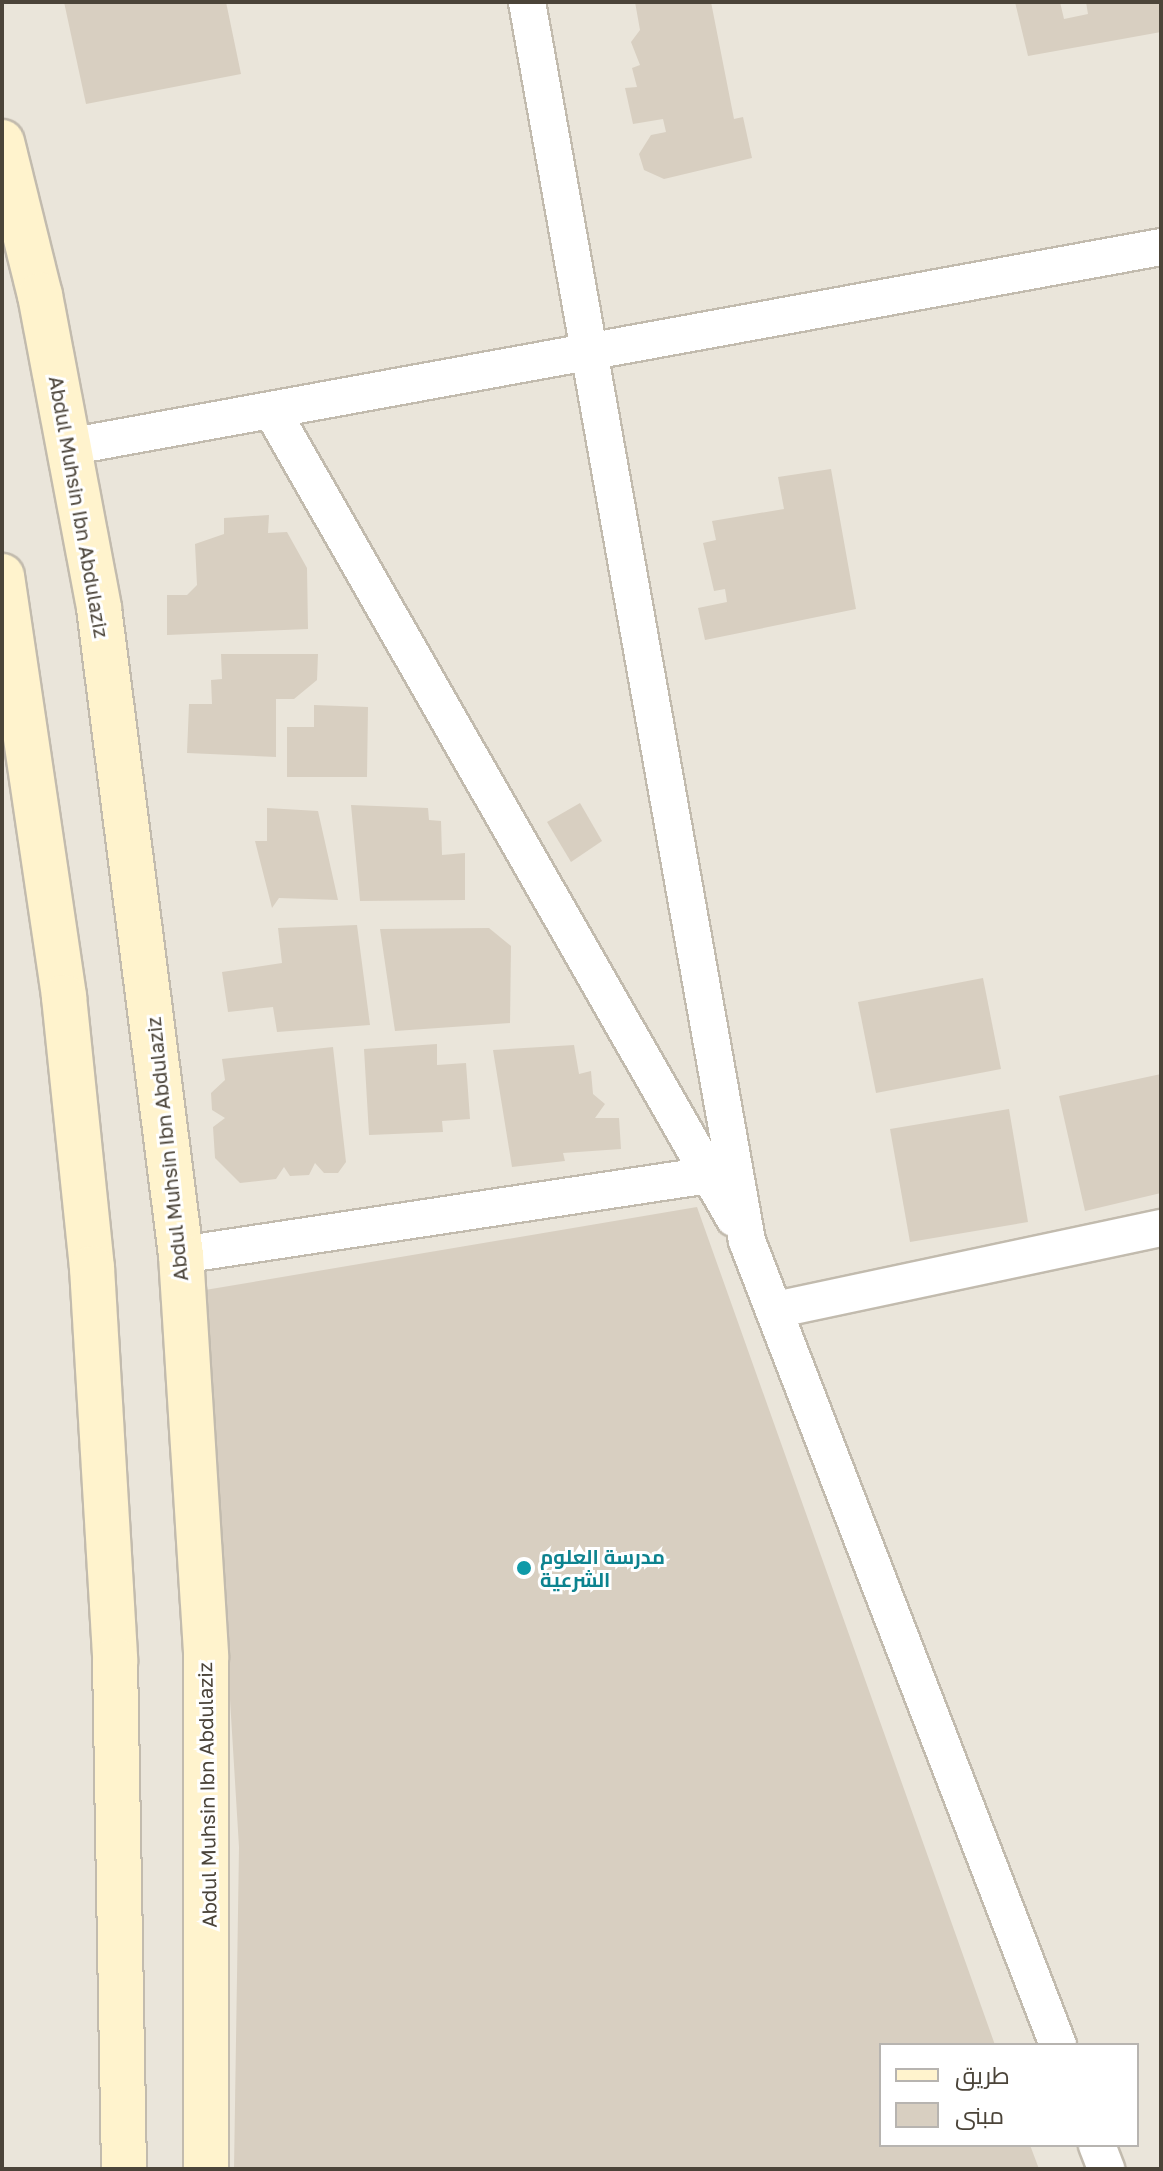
<!DOCTYPE html>
<html>
<head>
<meta charset="utf-8">
<style>
	body { margin:0 }
	#map { position:relative; width:1163px; height:2171px; overflow:hidden; background:#f6f3ec; font-family:"Golos Text",Cairo,sans-serif }
	div>[style] { position:absolute }
	[style*='--x'] { left:calc(var(--x)*1px); top:calc(var(--y)*1px); width:calc(var(--w)*1px); rotate:calc(var(--a)*1deg) }
	.residential>* { inset:0; background:#eae5da }
	.building>* { inset:0; background:#d8cfc1 }
	.roads { filter:drop-shadow(2px 0 #c2bbae) drop-shadow(-2px 0 #c2bbae) drop-shadow(0 2px #c2bbae) drop-shadow(0 -2px #c2bbae) }
	.minor>* { height:36px; margin:-18px; padding:0 18px; transform-origin:18px; border-radius:18px; background:#fff }
	.secondary>* { height:44px; margin:-22px; padding:0 22px; transform-origin:22px; border-radius:22px; background:#fff3cd }
	.dots>* { width:22px; height:22px; translate:-50% -50%; box-sizing:border-box; border:4px solid #fff; border-radius:50% }
	span { translate:-50% -50%; white-space:nowrap; text-align:center; line-height:1.15; -webkit-text-stroke:6px #fff; paint-order:stroke }
	.street-label { font-size:20px; color:#4b4439 }
	.culture-label { font-size:20px; color:#0d838f; font-weight:700 }
	.left { translate:0 -50%; text-align:left }
	.frame { position:absolute; inset:0; border:4px solid #4b4439; pointer-events:none }
	.legend { position:absolute; left:879px; top:2043px; width:260px; height:104px; box-sizing:border-box; background:#fff; border:2px solid #b7b4b0; margin:0; padding:10px 14px; list-style:none; font-size:24px; color:#4b4439 }
	.legend li { display:flex; align-items:center; gap:16px; height:40px }
	.legend b { width:40px; border:2px solid #b7b4b0 }
</style>
</head>
<body>
<div id="map">
	<div class="residential">
		<i style="clip-path:polygon(evenodd,2px 2px,1161px 2px,1161px 2169px,2px 2169px,2px 2px,881px 2045px,1137px 2045px,1137px 2145px,881px 2145px,881px 2045px)"></i>
	</div>
	<div class="building">
		<i style="clip-path:polygon(64px 2px,226px 2px,241px 74px,86px 104px)"></i>
		<i style="clip-path:polygon(635px 2px,711px 2px,734px 119px,743px 117px,752px 158px,664px 179px,644px 170px,639px 154px,651px 135px,666px 132px,663px 119px,633px 124px,625px 88px,637px 87px,632px 68px,640px 65px,631px 42px,640px 30px)"></i>
		<i style="clip-path:polygon(1015px 2px,1060px 2px,1064px 19px,1088px 14px,1086px 2px,1161px 2px,1161px 32px,1028px 56px)"></i>
		<i style="clip-path:polygon(831px 469px,856px 609px,705px 640px,698px 608px,727px 602px,725px 589px,714px 591px,703px 543px,716px 540px,712px 521px,784px 509px,778px 477px)"></i>
		<i style="clip-path:polygon(269px 515px,268px 533px,287px 532px,307px 568px,308px 629px,167px 635px,167px 595px,187px 595px,197px 585px,195px 544px,224px 534px,224px 518px)"></i>
		<i style="clip-path:polygon(221px 654px,318px 654px,317px 680px,294px 699px,276px 699px,276px 757px,187px 753px,189px 704px,212px 704px,211px 680px,222px 679px)"></i>
		<i style="clip-path:polygon(314px 705px,368px 707px,367px 777px,287px 777px,287px 727px,314px 727px)"></i>
		<i style="clip-path:polygon(580px 803px,602px 841px,571px 862px,547px 822px)"></i>
		<i style="clip-path:polygon(351px 805px,428px 808px,429px 820px,441px 821px,442px 855px,465px 853px,465px 900px,360px 901px)"></i>
		<i style="clip-path:polygon(267px 808px,318px 811px,338px 900px,279px 898px,272px 908px,255px 841px,267px 841px)"></i>
		<i style="clip-path:polygon(357px 925px,370px 1025px,277px 1032px,273px 1007px,228px 1012px,222px 972px,282px 963px,278px 928px)"></i>
		<i style="clip-path:polygon(489px 928px,511px 946px,510px 1023px,395px 1031px,380px 929px)"></i>
		<i style="clip-path:polygon(983px 978px,1001px 1069px,876px 1093px,858px 1002px)"></i>
		<i style="clip-path:polygon(437px 1044px,437px 1065px,466px 1063px,470px 1119px,442px 1121px,443px 1132px,369px 1135px,364px 1049px)"></i>
		<i style="clip-path:polygon(574px 1045px,579px 1074px,591px 1071px,593px 1094px,605px 1104px,595px 1118px,619px 1118px,621px 1149px,563px 1153px,565px 1161px,512px 1167px,493px 1050px)"></i>
		<i style="clip-path:polygon(333px 1047px,346px 1162px,338px 1173px,324px 1173px,315px 1163px,309px 1175px,290px 1176px,284px 1167px,276px 1179px,240px 1183px,215px 1158px,213px 1127px,225px 1118px,212px 1110px,211px 1093px,225px 1080px,222px 1059px)"></i>
		<i style="clip-path:polygon(1161px 1074px,1161px 1193px,1085px 1211px,1059px 1096px)"></i>
		<i style="clip-path:polygon(1009px 1109px,1028px 1222px,910px 1242px,890px 1129px)"></i>
		<i style="clip-path:polygon(697px 1207px,995px 2045px,881px 2045px,881px 2145px,1030px 2145px,1039px 2169px,234px 2169px,239px 1847px,205px 1290px)"></i>
	</div>
	<div class="roads">
		<div class="minor">
			<i style="--x:527;--y:2;--w:1258;--a:79.93"></i>
			<i style="--x:747;--y:1241;--w:862;--a:68.85"></i>
			<i style="--x:272;--y:411;--w:930;--a:60.21"></i>
			<i style="--x:68;--y:447;--w:1111;--a:-10.37"></i>
			<i style="--x:181;--y:1255;--w:534;--a:-8.62"></i>
			<i style="--x:775;--y:1310;--w:395;--a:-12"></i>
			<i style="--x:1097;--y:2145;--w:26;--a:69"></i>
		</div>
		<div class="secondary">
			<i style="--x:2;--y:142;--w:158;--a:76.1"></i>
			<i style="--x:40;--y:295;--w:319;--a:79.3"></i>
			<i style="--x:99;--y:608;--w:652;--a:82.78"></i>
			<i style="--x:181;--y:1255;--w:402;--a:86.4"></i>
			<i style="--x:206;--y:1656;--w:513;--a:90"></i>
			<i style="--x:2;--y:576;--w:426;--a:81.6"></i>
			<i style="--x:64;--y:997;--w:272;--a:84.1"></i>
			<i style="--x:92;--y:1268;--w:393;--a:86.6"></i>
			<i style="--x:115;--y:1660;--w:509;--a:88.99"></i>
		</div>
	</div>
	<div class="dots">
		<i style="left:524px;top:1568px;background:#0f9aa8"></i>
	</div>
	<div class="street-label">
		<span style="left:79px;top:507px;rotate:80deg">Abdul Muhsin Ibn Abdulaziz</span>
		<span style="left:167px;top:1149px;rotate:-96deg">Abdul Muhsin Ibn Abdulaziz</span>
		<span style="left:207px;top:1795px;rotate:-91deg">Abdul Muhsin Ibn Abdulaziz</span>
	</div>
	<div class="culture-label">
		<span class="left" style="left:540px;top:1568px">مدرسة العلوم<br>الشرعية</span>
	</div>
	<div class="frame"></div>
	<ul class="legend">
	<li><b style="height:10px;background:#fff3cd"></b>طريق</li>
	<li><b style="height:22px;background:#d8cfc1"></b>مبنى</li>
	</ul>
</div>
</body>
</html>
